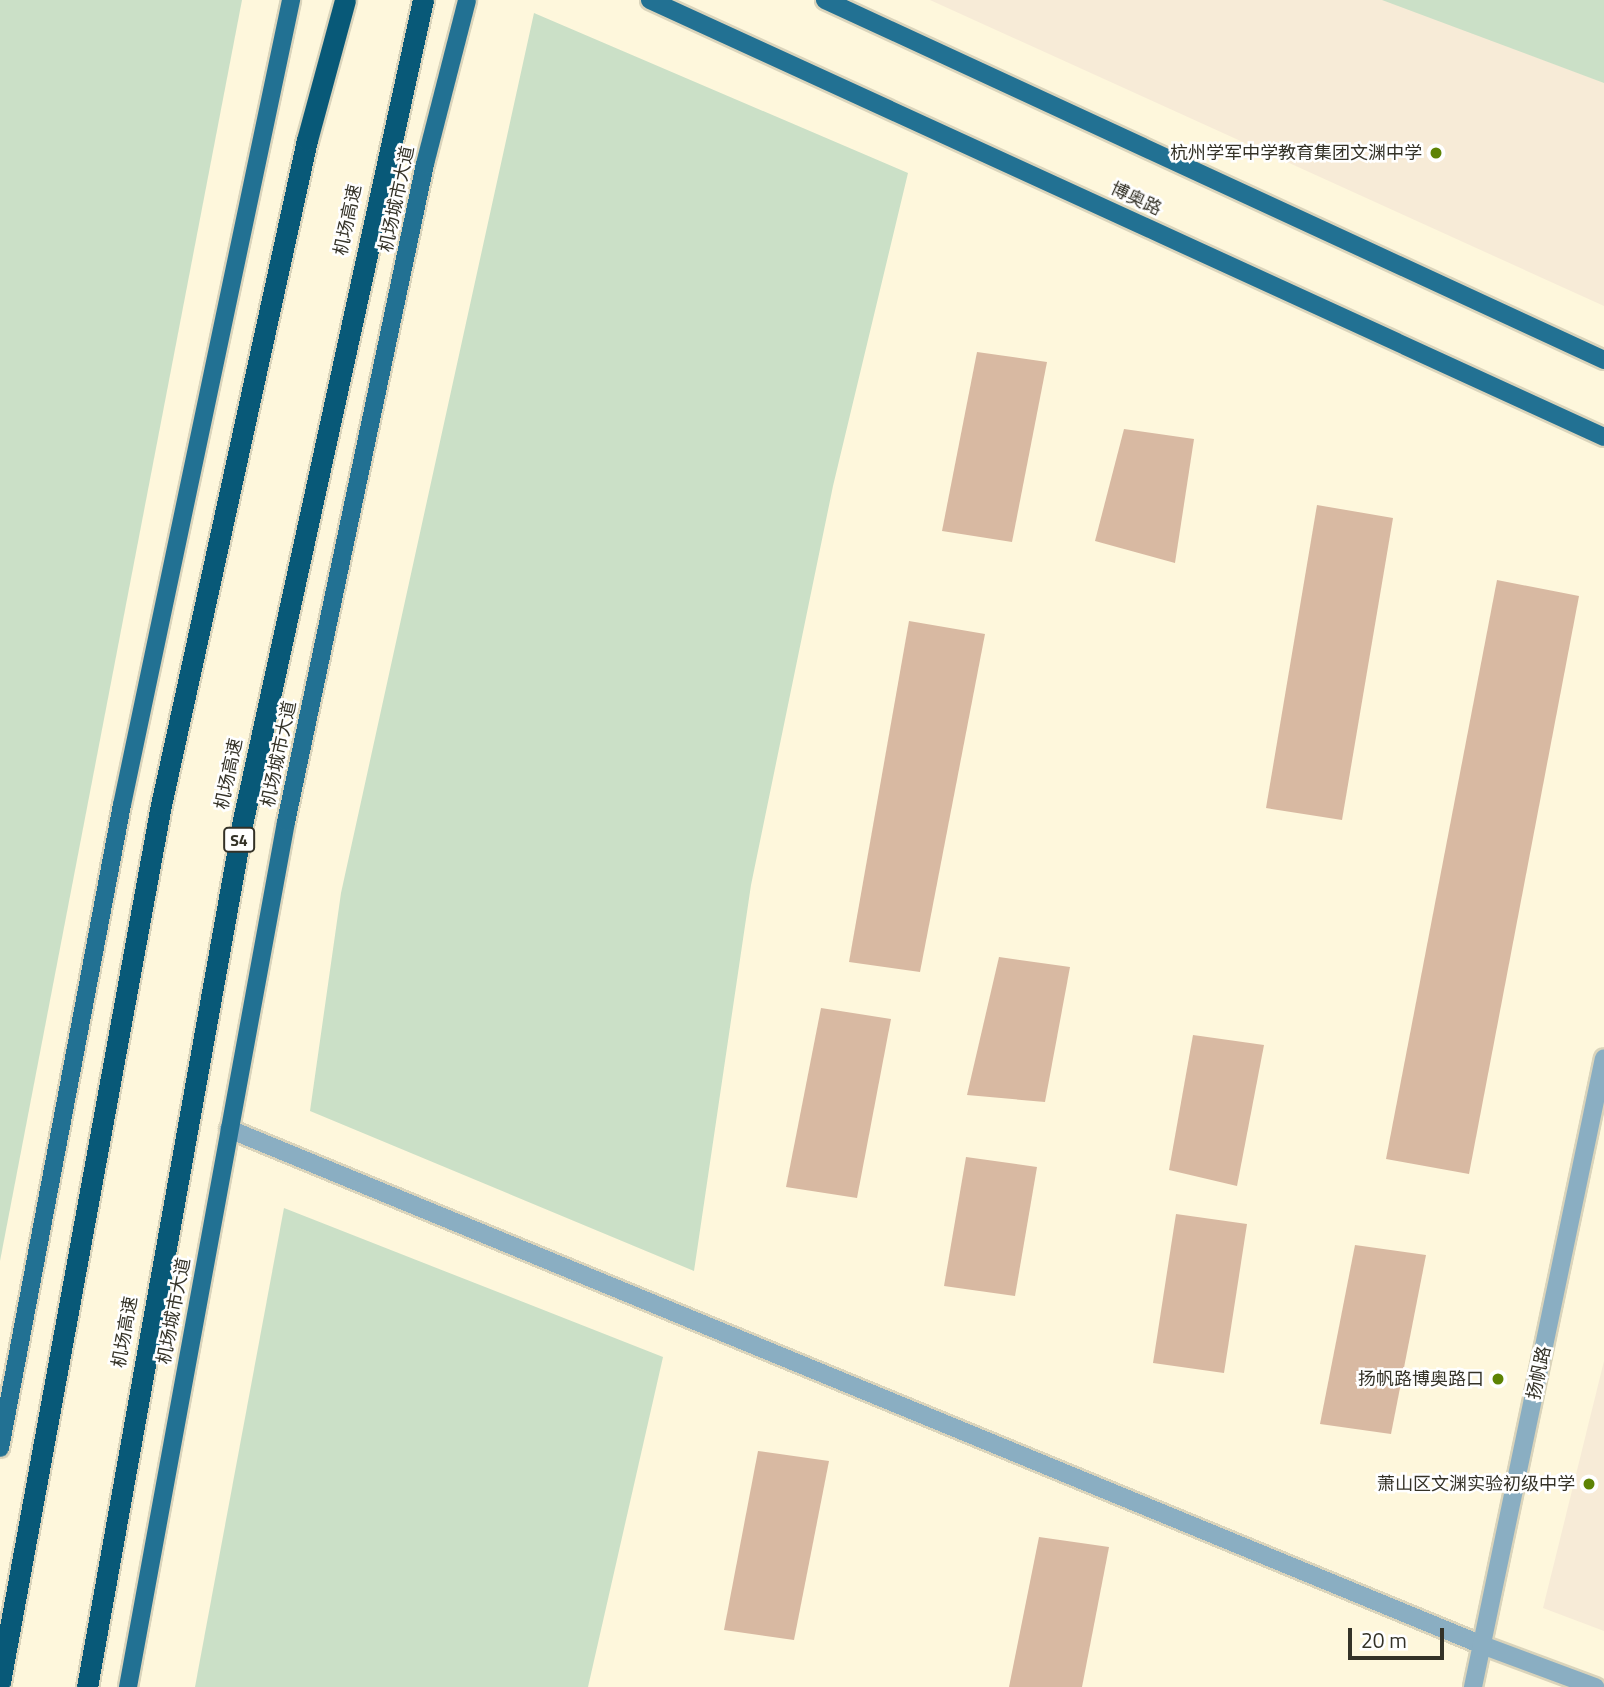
<!DOCTYPE html>
<html>
<head>
<meta charset="utf-8">
<style>
	body { margin:0 }
	#map { position:relative; width:1604px; height:1687px; overflow:hidden; background:#fef7dc; font-family:"Titillium Web","Noto Sans SC",sans-serif }
	div>[style] { position:absolute }
	[style*='--x'] { left:calc(var(--x)*1px); top:calc(var(--y)*1px); width:calc(var(--w)*1px); rotate:calc(var(--a)*1deg) }
	.education>* { inset:0; background:#f7ebd7 }
	.green>* { inset:0; background:#cbe0c7 }
	.building>* { inset:0; background:#d8b9a2 }
	.roads { filter:drop-shadow(2px 0 #dad4bb) drop-shadow(-2px 0 #dad4bb) drop-shadow(0 2px #dad4bb) drop-shadow(0 -2px #dad4bb) }
	.minor>* { height:18px; margin:-9px; padding:0 9px; transform-origin:9px; border-radius:9px; background:#8aaec2 }
	.tertiary>* { height:18px; margin:-9px; padding:0 9px; transform-origin:9px; border-radius:9px; background:#8aaec2 }
	.primary>* { height:18px; margin:-9px; padding:0 9px; transform-origin:9px; border-radius:9px; background:#227193 }
	.motorway>* { height:21px; margin:-10.5px; padding:0 10.5px; transform-origin:10.5px; border-radius:10.5px; background:#085978 }
	.dots>* { width:19px; height:19px; translate:-50% -50%; box-sizing:border-box; border:4px solid #fff; border-radius:50% }
	span { translate:-50% -50%; white-space:nowrap; text-align:center; line-height:1.15; -webkit-text-stroke:5px #fff; paint-order:stroke }
	.shield-label span { padding:2px 5px; background:#fff; border:2px solid; border-radius:5px; -webkit-text-stroke-width:0 }
	.shield-label { font-size:16px; color:#343227; font-weight:700 }
	.poi-label { font-size:18px; color:#343227 }
	.right { translate:-100% -50%; text-align:right }
	.street-label { font-size:18px; color:#343227 }
	.scale { position:absolute; left:1348px; top:1628px; width:96px; height:32px; box-sizing:border-box; border:4px solid #343227; border-top:0; padding-left:9px; font-size:21px; line-height:24px; white-space:nowrap; color:#343227; -webkit-text-stroke:5px #fff; paint-order:stroke }
</style>
</head>
<body>
<div id="map">
	<div class="education">
		<i style="clip-path:polygon(930px 0,1604px 0,1604px 306px)"></i>
		<i style="clip-path:polygon(1604px 1361px,1604px 1631px,1543px 1608px)"></i>
	</div>
	<div class="green">
		<i style="clip-path:polygon(0 0,242px 0,0 1261px)"></i>
		<i style="clip-path:polygon(1382px 0,1604px 0,1604px 83px)"></i>
		<i style="clip-path:polygon(534px 13px,908px 173px,833px 486px,751px 885px,694px 1271px,310px 1111px,341px 893px)"></i>
		<i style="clip-path:polygon(284px 1208px,663px 1357px,588px 1687px,195px 1687px)"></i>
	</div>
	<div class="building">
		<i style="clip-path:polygon(977px 352px,1047px 362px,1012px 542px,942px 531px)"></i>
		<i style="clip-path:polygon(1124px 429px,1194px 439px,1175px 563px,1095px 541px)"></i>
		<i style="clip-path:polygon(1317px 505px,1393px 518px,1342px 820px,1266px 808px)"></i>
		<i style="clip-path:polygon(1497px 580px,1579px 596px,1469px 1174px,1386px 1159px)"></i>
		<i style="clip-path:polygon(909px 621px,985px 634px,920px 972px,849px 962px)"></i>
		<i style="clip-path:polygon(999px 957px,1070px 967px,1045px 1102px,967px 1095px)"></i>
		<i style="clip-path:polygon(821px 1008px,891px 1019px,857px 1198px,786px 1187px)"></i>
		<i style="clip-path:polygon(1193px 1035px,1264px 1045px,1237px 1186px,1169px 1170px)"></i>
		<i style="clip-path:polygon(966px 1157px,1037px 1167px,1015px 1296px,944px 1286px)"></i>
		<i style="clip-path:polygon(1176px 1214px,1247px 1224px,1224px 1373px,1153px 1363px)"></i>
		<i style="clip-path:polygon(1355px 1245px,1426px 1255px,1391px 1434px,1320px 1424px)"></i>
		<i style="clip-path:polygon(758px 1451px,829px 1461px,794px 1640px,724px 1630px)"></i>
		<i style="clip-path:polygon(1039px 1537px,1109px 1547px,1082px 1687px,1009px 1687px)"></i>
	</div>
	<div class="roads">
		<div class="minor">
			<i style="--x:229;--y:1129;--w:1355;--a:22.38"></i>
			<i style="--x:1482;--y:1645;--w:121;--a:20.4"></i>
		</div>
		<div class="tertiary">
			<i style="--x:1473;--y:1687;--w:642;--a:-78.24"></i>
		</div>
		<div class="primary">
			<i style="--x:650;--y:0;--w:1049;--a:24.61"></i>
			<i style="--x:825;--y:0;--w:858;--a:24.8"></i>
			<i style="--x:0;--y:1448;--w:654;--a:-79.26"></i>
			<i style="--x:122;--y:805;--w:823;--a:-78.14"></i>
			<i style="--x:128;--y:1687;--w:879;--a:-79.65"></i>
			<i style="--x:286;--y:822;--w:673;--a:-78.07"></i>
			<i style="--x:425;--y:164;--w:169;--a:-75.6"></i>
		</div>
		<div class="motorway">
			<i style="--x:0;--y:1682;--w:892;--a:-79.6"></i>
			<i style="--x:161;--y:805;--w:681;--a:-77.62"></i>
			<i style="--x:307;--y:140;--w:145;--a:-74.8"></i>
			<i style="--x:87;--y:1687;--w:881;--a:-79.8"></i>
			<i style="--x:243;--y:820;--w:840;--a:-77.62"></i>
		</div>
	</div>
	<div class="dots">
		<i style="left:1436px;top:153px;background:#5d8304"></i>
		<i style="left:1498px;top:1379px;background:#5d8304"></i>
		<i style="left:1589px;top:1484px;background:#5d8304"></i>
	</div>
	<div class="shield-label">
		<span style="left:239px;top:840px">S4</span>
	</div>
	<div class="poi-label">
		<span class="right" style="left:1422px;top:153px">杭州学军中学教育集团文渊中学</span>
		<span class="right" style="left:1484px;top:1379px">扬帆路博奥路口</span>
		<span class="right" style="left:1575px;top:1484px">萧山区文渊实验初级中学</span>
	</div>
	<div class="street-label">
		<span style="left:397px;top:199px;rotate:-78deg">机场城市大道</span>
		<span style="left:1136px;top:199px;rotate:25deg">博奥路</span>
		<span style="left:348px;top:220px;rotate:-78deg">机场高速</span>
		<span style="left:279px;top:754px;rotate:-78deg">机场城市大道</span>
		<span style="left:229px;top:774px;rotate:-78deg">机场高速</span>
		<span style="left:174px;top:1311px;rotate:-79deg">机场城市大道</span>
		<span style="left:125px;top:1332px;rotate:-80deg">机场高速</span>
		<span style="left:1539px;top:1373px;rotate:-78deg">扬帆路</span>
	</div>
	<div class="scale">20 m</div>
</div>
</body>
</html>
